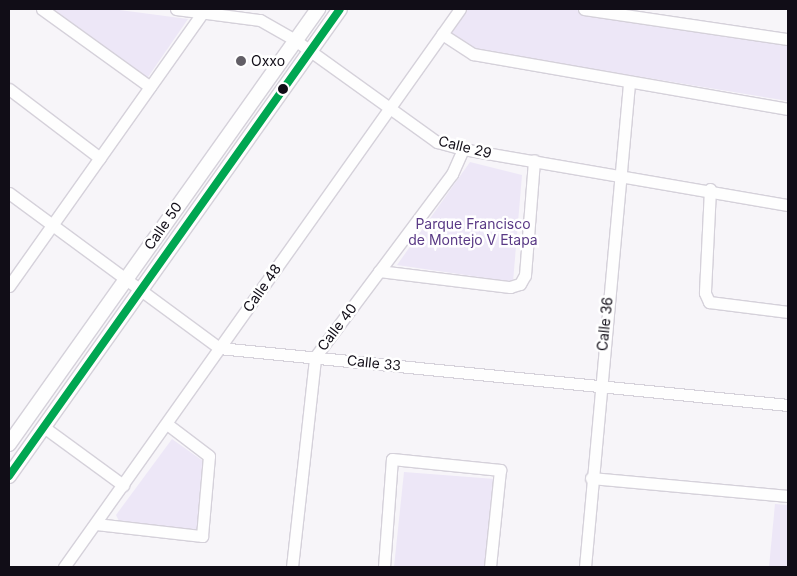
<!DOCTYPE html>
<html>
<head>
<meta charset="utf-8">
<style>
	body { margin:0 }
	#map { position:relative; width:797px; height:576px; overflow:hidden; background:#f7f5f9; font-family:Inter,sans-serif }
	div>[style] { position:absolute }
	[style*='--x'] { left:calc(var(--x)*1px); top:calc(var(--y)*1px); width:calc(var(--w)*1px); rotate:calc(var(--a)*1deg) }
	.green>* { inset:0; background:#ede7f7 }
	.roads { filter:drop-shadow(1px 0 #d5d1da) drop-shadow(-1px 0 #d5d1da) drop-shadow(0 1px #d5d1da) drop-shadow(0 -1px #d5d1da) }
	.minor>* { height:11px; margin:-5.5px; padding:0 5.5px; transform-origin:5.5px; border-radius:5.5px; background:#fefefe }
	.major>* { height:14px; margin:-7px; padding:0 7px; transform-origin:7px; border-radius:7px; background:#fefefe }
	.bus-1>* { height:8px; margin:-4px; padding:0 4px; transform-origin:4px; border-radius:4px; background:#00a651 }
	.dots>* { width:14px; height:14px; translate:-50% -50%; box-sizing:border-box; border:2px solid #fff; border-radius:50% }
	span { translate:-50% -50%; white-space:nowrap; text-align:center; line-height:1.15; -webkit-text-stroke:5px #fff; paint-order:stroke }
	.poi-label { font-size:14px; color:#110d17 }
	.left { translate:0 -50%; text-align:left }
	.street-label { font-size:14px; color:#110d17 }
	.park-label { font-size:14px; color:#5a3a86 }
	.frame { position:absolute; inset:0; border:10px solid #110d17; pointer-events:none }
</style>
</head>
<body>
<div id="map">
	<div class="green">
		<i style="clip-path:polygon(50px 9px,112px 9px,188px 19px,146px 80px)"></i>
		<i style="clip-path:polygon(462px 9px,570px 9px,788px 42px,788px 101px,477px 50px,445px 36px)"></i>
		<i style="clip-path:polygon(470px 162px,522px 175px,513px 282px,397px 265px)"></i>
		<i style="clip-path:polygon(172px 439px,203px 461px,197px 531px,120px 523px,116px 515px)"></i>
		<i style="clip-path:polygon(404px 472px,495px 479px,486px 567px,394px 567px)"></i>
		<i style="clip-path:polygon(775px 504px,788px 505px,788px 567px,769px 567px)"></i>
	</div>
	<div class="roads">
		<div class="minor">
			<i style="--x:42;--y:9;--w:133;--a:35.8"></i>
			<i style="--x:176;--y:9;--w:85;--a:7.5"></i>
			<i style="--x:260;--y:20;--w:40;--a:29.7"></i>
			<i style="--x:295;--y:40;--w:175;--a:35.7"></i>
			<i style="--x:437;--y:142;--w:27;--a:15"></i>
			<i style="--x:463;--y:149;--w:330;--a:9.8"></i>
			<i style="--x:584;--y:9;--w:206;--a:8.4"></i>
			<i style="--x:442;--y:34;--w:37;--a:33"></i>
			<i style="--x:473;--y:54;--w:320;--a:9.9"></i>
			<i style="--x:9;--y:89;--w:114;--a:37.2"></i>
			<i style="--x:710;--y:189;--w:104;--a:92.8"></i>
			<i style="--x:705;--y:293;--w:10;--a:66"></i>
			<i style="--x:709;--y:302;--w:80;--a:7.2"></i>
			<i style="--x:9;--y:193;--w:261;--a:36.4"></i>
			<i style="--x:219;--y:348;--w:572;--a:5.72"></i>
			<i style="--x:379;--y:271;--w:132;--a:7"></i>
			<i style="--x:510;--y:287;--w:10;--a:-17"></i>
			<i style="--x:520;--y:284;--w:10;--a:-61"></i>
			<i style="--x:525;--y:275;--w:115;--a:-85.5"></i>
			<i style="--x:9;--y:286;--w:336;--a:-54.7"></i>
			<i style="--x:45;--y:428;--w:97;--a:36.2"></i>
			<i style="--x:591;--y:478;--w:198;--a:5.2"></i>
			<i style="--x:96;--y:524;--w:107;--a:6.5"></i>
			<i style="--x:202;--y:536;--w:80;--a:-85"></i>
			<i style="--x:209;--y:456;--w:53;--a:-142.7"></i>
			<i style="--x:64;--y:567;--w:684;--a:-54.64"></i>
			<i style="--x:292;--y:567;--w:211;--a:-83.7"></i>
			<i style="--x:315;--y:357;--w:229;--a:-53.2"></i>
			<i style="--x:452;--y:174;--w:27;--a:-66"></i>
			<i style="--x:384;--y:567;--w:108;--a:-85.8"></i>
			<i style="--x:392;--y:459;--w:109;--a:5.8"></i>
			<i style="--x:500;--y:470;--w:98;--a:95.9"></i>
			<i style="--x:585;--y:567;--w:487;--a:-84.8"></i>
		</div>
		<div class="major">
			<i style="--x:9;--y:444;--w:534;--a:-54.61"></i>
			<i style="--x:9;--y:476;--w:572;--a:-54.67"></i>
		</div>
	</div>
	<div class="bus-1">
		<i style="--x:9;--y:476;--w:572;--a:-54.67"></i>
	</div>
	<div class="dots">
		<i style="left:241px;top:61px;background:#625e66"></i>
		<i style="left:283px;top:89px;background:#110d17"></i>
	</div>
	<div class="poi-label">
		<span class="left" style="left:251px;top:61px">Oxxo</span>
	</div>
	<div class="street-label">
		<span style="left:465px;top:147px;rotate:14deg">Calle 29</span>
		<span style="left:163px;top:226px;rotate:-55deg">Calle 50</span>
		<span style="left:262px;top:288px;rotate:-55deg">Calle 48</span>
		<span style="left:605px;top:324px;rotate:-84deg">Calle 36</span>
		<span style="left:337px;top:327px;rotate:-53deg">Calle 40</span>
		<span style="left:374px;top:363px;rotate:6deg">Calle 33</span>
	</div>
	<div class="park-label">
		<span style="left:473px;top:232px">Parque Francisco<br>de Montejo V Etapa</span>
	</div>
	<div class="frame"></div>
</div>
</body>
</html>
